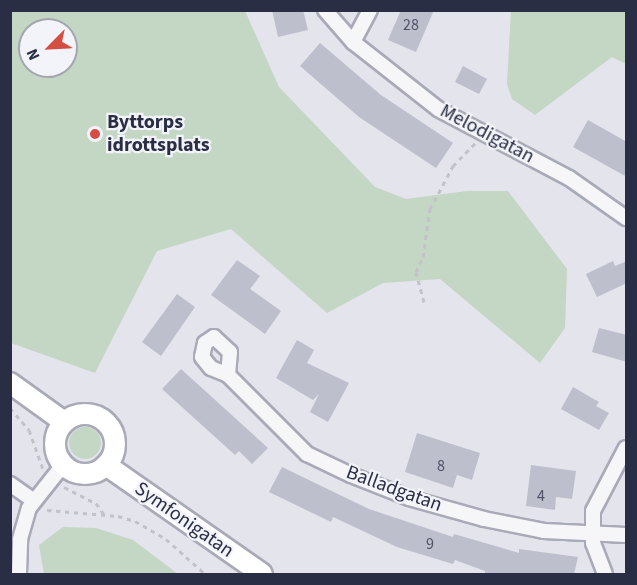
<!DOCTYPE html>
<html>
<head>
<meta charset="utf-8">
<style>
	body { margin:0 }
	#map { position:relative; width:637px; height:585px; overflow:hidden; background:#e3e4ec; font-family:"Source Sans 3",sans-serif }
	div>[style] { position:absolute }
	[style*='--x'] { left:calc(var(--x)*1px); top:calc(var(--y)*1px); width:calc(var(--w)*1px); rotate:calc(var(--a)*1deg) }
	.green>* { inset:0; background:#c4d6c4 }
	.round { border-radius:50% }
	.building>* { inset:0; background:#bdbfcc }
	.path>* { height:3px; margin-top:-1.5px; transform-origin:0; background:repeating-linear-gradient(90deg,#c1c2ca 0 4.5px,transparent 0 9px) }
	.roads { filter:drop-shadow(2px 0 #a8aab7) drop-shadow(-2px 0 #a8aab7) drop-shadow(0 2px #a8aab7) drop-shadow(0 -2px #a8aab7) }
	.street>* { height:14px; margin:-7px; padding:0 7px; transform-origin:7px; border-radius:7px; background:#f6f6f9 }
	.secondary>* { height:20px; margin:-10px; padding:0 10px; transform-origin:10px; border-radius:10px; background:#fff }
	.secondary>.ring { margin:-10px; padding:0; box-sizing:content-box; background:none; border:20px solid #fff; border-radius:50% }
	.dots>* { width:16px; height:16px; translate:-50% -50%; box-sizing:border-box; border:3px solid #f3f4f9; border-radius:50% }
	span { translate:-50% -50%; white-space:nowrap; text-align:center; line-height:1.15; -webkit-text-stroke:4.5px #f3f4f9; paint-order:stroke }
	.number-label { font-size:16px; color:#4f5267 }
	.number-label span { -webkit-text-stroke-width:0 }
	.poi-label { font-size:20px; color:#2a2e45; font-weight:700 }
	.left { translate:0 -50%; text-align:left }
	.street-label { font-size:20px; color:#2a2e45 }
	.frame { position:absolute; inset:0; border:12px solid #2a2e45; pointer-events:none }
	.north { position:absolute; left:18px; top:18px; width:60px; height:60px; box-sizing:border-box; background:#f3f4f9; border:2px solid #a3a5b1; border-radius:50%; rotate:246deg; font-size:16px; font-weight:700; line-height:24px; text-align:center; color:#2a2e45 }
	.north::after { content:''; display:block; margin:auto; width:21px; height:27px; background:#d44e44; clip-path:polygon(50% 0,100% 100%,50% 72%,0 100%) }
</style>
</head>
<body>
<div id="map">
	<div class="green">
		<i style="clip-path:polygon(evenodd,11px 10px,245px 11px,279px 87px,375px 187px,406px 199px,467px 191px,508px 191px,567px 269px,565px 328px,540px 363px,440px 279px,383px 283px,327px 313px,231px 229px,157px 251px,95px 373px,11px 343px,11px 10px,30px 30px,66px 30px,66px 66px,30px 66px,30px 30px)"></i>
		<i style="clip-path:polygon(511px 11px,626px 11px,626px 64px,612px 57px,535px 115px,512px 99px,507px 84px)"></i>
		<i class="round" style="left:69px;top:427px;width:32px;height:32px"></i>
		<i style="clip-path:polygon(63px 527px,96px 528px,133px 540px,178px 574px,44px 574px,39px 545px)"></i>
	</div>
	<div class="building">
		<i style="clip-path:polygon(272px 10px,303px 10px,308px 30px,278px 37px)"></i>
		<i style="clip-path:polygon(401px 10px,434px 10px,416px 52px,388px 40px)"></i>
		<i style="clip-path:polygon(320px 43px,381px 95px,453px 143px,436px 168px,359px 117px,300px 66px)"></i>
		<i style="clip-path:polygon(463px 66px,487px 79px,479px 94px,455px 82px)"></i>
		<i style="clip-path:polygon(588px 120px,627px 142px,627px 177px,573px 147px)"></i>
		<i style="clip-path:polygon(237px 260px,260px 276px,250px 289px,281px 311px,265px 334px,211px 295px)"></i>
		<i style="clip-path:polygon(613px 261px,615px 266px,627px 261px,627px 283px,597px 297px,586px 274px)"></i>
		<i style="clip-path:polygon(177px 294px,195px 307px,161px 356px,142px 342px)"></i>
		<i style="clip-path:polygon(599px 328px,627px 335px,627px 362px,592px 352px)"></i>
		<i style="clip-path:polygon(297px 340px,314px 350px,307px 363px,349px 383px,328px 422px,310px 412px,319px 394px,313px 400px,276px 378px)"></i>
		<i style="clip-path:polygon(181px 369px,268px 448px,252px 464px,239px 451px,235px 455px,162px 389px)"></i>
		<i style="clip-path:polygon(573px 387px,599px 402px,596px 406px,609px 413px,599px 430px,561px 409px)"></i>
		<i style="clip-path:polygon(417px 433px,480px 453px,472px 480px,457px 475px,453px 488px,405px 472px)"></i>
		<i style="clip-path:polygon(531px 465px,576px 471px,572px 499px,556px 497px,555px 510px,526px 506px)"></i>
		<i style="clip-path:polygon(282px 467px,369px 509px,453px 537px,454px 534px,519px 553px,519px 549px,578px 557px,574px 574px,485px 574px,485px 571px,455px 560px,453px 564px,397px 547px,333px 517px,331px 522px,269px 492px)"></i>
	</div>
	<div class="path">
		<i style="--x:424;--y:302;--w:31;--a:-105"></i>
		<i style="--x:416;--y:272;--w:17;--a:-65"></i>
		<i style="--x:423;--y:257;--w:49;--a:-81.7"></i>
		<i style="--x:430;--y:209;--w:49;--a:-61.9"></i>
		<i style="--x:453;--y:166;--w:32;--a:-46"></i>
		<i style="--x:10;--y:408;--w:29;--a:49"></i>
		<i style="--x:29;--y:430;--w:41;--a:70.3"></i>
		<i style="--x:64;--y:487;--w:36;--a:27"></i>
		<i style="--x:96;--y:503;--w:16;--a:55"></i>
		<i style="--x:47;--y:510;--w:71;--a:4.8"></i>
		<i style="--x:118;--y:516;--w:18;--a:16"></i>
		<i style="--x:135;--y:521;--w:36;--a:30"></i>
		<i style="--x:166;--y:539;--w:52;--a:41.9"></i>
	</div>
	<div class="roads">
		<div class="street">
			<i style="--x:325;--y:10;--w:43;--a:48.8"></i>
			<i style="--x:353;--y:42;--w:108;--a:38.2"></i>
			<i style="--x:438;--y:109;--w:148;--a:27.8"></i>
			<i style="--x:569;--y:178;--w:70;--a:35.1"></i>
			<i style="--x:353;--y:42;--w:36;--a:-62"></i>
			<i style="--x:228;--y:375;--w:23;--a:-85"></i>
			<i style="--x:230;--y:352;--w:22;--a:-137"></i>
			<i style="--x:214;--y:337;--w:11;--a:146"></i>
			<i style="--x:205;--y:343;--w:14;--a:102"></i>
			<i style="--x:202;--y:357;--w:14;--a:51"></i>
			<i style="--x:211;--y:368;--w:18;--a:22"></i>
			<i style="--x:228;--y:375;--w:112;--a:45"></i>
			<i style="--x:307;--y:454;--w:49;--a:25.5"></i>
			<i style="--x:351;--y:475;--w:62;--a:21.6"></i>
			<i style="--x:409;--y:498;--w:78;--a:15.6"></i>
			<i style="--x:484;--y:519;--w:61;--a:11.3"></i>
			<i style="--x:544;--y:531;--w:82;--a:2.8"></i>
			<i style="--x:10;--y:484;--w:29;--a:35"></i>
			<i style="--x:19;--y:574;--w:35;--a:-88"></i>
			<i style="--x:20;--y:539;--w:32;--a:-74"></i>
			<i style="--x:29;--y:508;--w:55;--a:-51.7"></i>
			<i style="--x:605;--y:574;--w:33;--a:-111"></i>
			<i style="--x:593;--y:543;--w:32;--a:-90"></i>
			<i style="--x:593;--y:511;--w:71;--a:-62.4"></i>
		</div>
		<div class="secondary">
			<i style="--x:10;--y:383;--w:67;--a:35.8"></i>
			<i class="ring" style="left:55px;top:414px;width:40px;height:40px"></i>
			<i style="--x:106;--y:465;--w:190;--a:34.9"></i>
		</div>
	</div>
	<div class="dots">
		<i style="left:95px;top:134px;background:#d44e44"></i>
	</div>
	<div class="number-label">
		<span style="left:411px;top:25px">28</span>
		<span style="left:441px;top:466px">8</span>
		<span style="left:541px;top:496px">4</span>
		<span style="left:430px;top:544px">9</span>
	</div>
	<div class="poi-label">
		<span class="left" style="left:107px;top:134px">Byttorps<br>idrottsplats</span>
	</div>
	<div class="street-label">
		<span style="left:487px;top:134px;rotate:28deg">Melodigatan</span>
		<span style="left:394px;top:489px;rotate:20deg">Balladgatan</span>
		<span style="left:184px;top:520px;rotate:35deg">Symfonigatan</span>
	</div>
	<div class="frame"></div>
	<div class="north">N</div>
</div>
</body>
</html>
